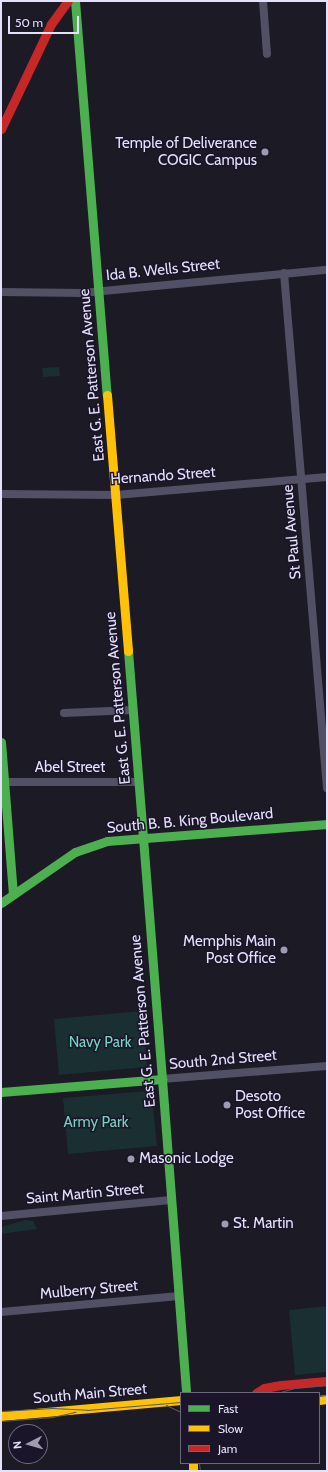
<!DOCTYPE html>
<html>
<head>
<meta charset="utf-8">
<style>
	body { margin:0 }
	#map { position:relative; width:328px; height:1472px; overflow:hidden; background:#1c1a24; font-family:Cabin,sans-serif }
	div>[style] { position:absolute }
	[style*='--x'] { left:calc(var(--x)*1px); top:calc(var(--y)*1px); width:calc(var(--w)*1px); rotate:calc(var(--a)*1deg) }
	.green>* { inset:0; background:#192f31 }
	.street>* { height:8px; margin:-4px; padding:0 4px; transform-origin:4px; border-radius:4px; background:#525064 }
	.fast>* { height:9px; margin:-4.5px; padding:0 4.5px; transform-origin:4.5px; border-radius:4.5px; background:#4caf50 }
	.slow>* { height:9px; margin:-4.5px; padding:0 4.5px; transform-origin:4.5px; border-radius:4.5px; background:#ffc107 }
	.jam>* { height:9px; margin:-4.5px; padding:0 4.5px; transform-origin:4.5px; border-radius:4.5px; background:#c62828 }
	.tram>* { height:1px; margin:-0.5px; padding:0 0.5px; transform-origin:0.5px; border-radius:0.5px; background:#4d5b6b }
	.dots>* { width:11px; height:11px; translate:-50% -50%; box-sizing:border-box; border:2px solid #1a1529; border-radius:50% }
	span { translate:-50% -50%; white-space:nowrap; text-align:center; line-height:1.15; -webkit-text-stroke:3px #1a1529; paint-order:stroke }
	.poi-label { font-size:15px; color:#e6e1fb }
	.right { translate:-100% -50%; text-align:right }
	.left { translate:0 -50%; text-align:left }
	.street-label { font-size:15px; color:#e6e1fb }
	.park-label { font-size:15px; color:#74d4c2 }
	.frame { position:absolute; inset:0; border:2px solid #e6e1fb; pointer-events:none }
	.legend { position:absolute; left:180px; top:1392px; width:140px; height:72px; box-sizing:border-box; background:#1a1529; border:1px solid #6c677d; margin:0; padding:5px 7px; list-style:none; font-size:12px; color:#e6e1fb }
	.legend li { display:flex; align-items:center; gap:8px; height:20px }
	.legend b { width:20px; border:1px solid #6c677d }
	.north { position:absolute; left:8px; top:1424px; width:40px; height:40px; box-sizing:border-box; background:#1a1529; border:1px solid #6c677d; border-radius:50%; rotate:264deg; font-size:11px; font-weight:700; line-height:16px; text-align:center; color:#e6e1fb }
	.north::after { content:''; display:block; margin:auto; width:14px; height:18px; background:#9f9bb0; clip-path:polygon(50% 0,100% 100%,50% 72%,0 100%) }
	.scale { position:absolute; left:8px; top:16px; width:71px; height:18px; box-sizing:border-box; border:2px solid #e6e1fb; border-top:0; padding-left:5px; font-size:12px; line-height:14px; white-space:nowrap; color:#e6e1fb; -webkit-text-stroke:3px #1a1529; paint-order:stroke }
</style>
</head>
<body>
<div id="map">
	<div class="green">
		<i style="clip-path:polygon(59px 367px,60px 376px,43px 377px,42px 368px)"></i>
		<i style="clip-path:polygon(142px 1011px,147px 1067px,59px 1075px,54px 1019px)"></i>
		<i style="clip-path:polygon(148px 1091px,152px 1094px,157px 1146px,68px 1154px,63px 1098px)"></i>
		<i style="clip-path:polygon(25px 1220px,33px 1221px,37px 1229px,1px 1234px,1px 1227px)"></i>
		<i style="clip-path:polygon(327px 1306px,327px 1372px,295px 1375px,289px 1310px)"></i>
	</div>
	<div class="street">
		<i style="--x:263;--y:1;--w:53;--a:85.7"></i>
		<i style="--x:284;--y:273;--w:517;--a:85.23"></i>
		<i style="--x:1;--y:292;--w:81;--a:0.7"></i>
		<i style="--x:82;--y:293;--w:246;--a:-5.4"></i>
		<i style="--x:1;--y:494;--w:115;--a:0.5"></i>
		<i style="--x:116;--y:495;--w:212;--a:-4.9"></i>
		<i style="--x:64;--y:713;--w:69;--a:-2.5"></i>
		<i style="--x:1;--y:782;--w:138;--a:0"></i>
		<i style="--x:162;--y:1079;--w:166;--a:-4.5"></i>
		<i style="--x:1;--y:1216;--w:171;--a:-5.4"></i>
		<i style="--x:1;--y:1312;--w:179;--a:-5.1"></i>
	</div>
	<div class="fast">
		<i style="--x:75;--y:1;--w:395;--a:85.4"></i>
		<i style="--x:128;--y:651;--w:188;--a:85.4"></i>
		<i style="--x:1;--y:742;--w:153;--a:85.5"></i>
		<i style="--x:1;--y:903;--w:90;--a:-34.6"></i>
		<i style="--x:75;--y:852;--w:34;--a:-19"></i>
		<i style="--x:107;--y:841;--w:221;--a:-4.4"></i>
		<i style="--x:162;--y:1079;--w:315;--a:85.6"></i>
		<i style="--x:1;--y:1092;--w:162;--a:-4.6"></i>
		<i style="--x:162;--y:1079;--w:242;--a:-94.5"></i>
	</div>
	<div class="slow">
		<i style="--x:107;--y:395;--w:257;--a:85.3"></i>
		<i style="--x:319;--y:1400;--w:8;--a:-7"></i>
		<i style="--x:1;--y:1416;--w:181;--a:-5.1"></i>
		<i style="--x:193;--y:1463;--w:8;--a:90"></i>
	</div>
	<div class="jam">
		<i style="--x:1;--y:129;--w:116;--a:-64.5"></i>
		<i style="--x:51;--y:24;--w:29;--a:-54"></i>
		<i style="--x:256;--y:1393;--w:9;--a:-32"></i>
		<i style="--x:264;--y:1388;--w:17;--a:-10"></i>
		<i style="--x:281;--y:1385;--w:46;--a:-5"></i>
	</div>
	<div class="tram">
		<i style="--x:277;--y:1393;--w:18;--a:-16"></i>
		<i style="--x:294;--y:1388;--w:33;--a:-5"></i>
		<i style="--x:319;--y:1396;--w:8;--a:-7"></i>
		<i style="--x:166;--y:1405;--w:17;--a:25"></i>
		<i style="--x:1;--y:1411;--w:51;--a:-3.4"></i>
		<i style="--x:52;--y:1408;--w:35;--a:3"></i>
		<i style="--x:87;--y:1410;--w:94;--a:-4.9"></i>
		<i style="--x:1;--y:1421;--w:52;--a:-4.4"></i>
		<i style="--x:53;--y:1417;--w:23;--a:-13"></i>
		<i style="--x:199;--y:1463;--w:8;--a:83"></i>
	</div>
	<div class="dots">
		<i style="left:265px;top:152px;background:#9f9bb0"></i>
		<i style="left:284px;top:950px;background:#9f9bb0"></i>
		<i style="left:227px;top:1105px;background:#9f9bb0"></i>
		<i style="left:131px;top:1159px;background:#9f9bb0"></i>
		<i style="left:225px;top:1224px;background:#9f9bb0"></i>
	</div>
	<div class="poi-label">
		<span class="right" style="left:257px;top:152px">Temple of Deliverance<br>COGIC Campus</span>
		<span class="right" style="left:276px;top:950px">Memphis Main<br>Post Office</span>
		<span class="left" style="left:235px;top:1105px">Desoto<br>Post Office</span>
		<span class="left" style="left:139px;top:1159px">Masonic Lodge</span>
		<span class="left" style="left:233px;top:1224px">St. Martin</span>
	</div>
	<div class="street-label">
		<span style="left:163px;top:270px;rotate:-6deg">Ida B. Wells Street</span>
		<span style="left:92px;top:375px;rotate:-95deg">East G. E. Patterson Avenue</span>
		<span style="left:163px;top:476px;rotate:-4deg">Hernando Street</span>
		<span style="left:292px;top:532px;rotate:-95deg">St Paul Avenue</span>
		<span style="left:118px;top:698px;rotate:-95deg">East G. E. Patterson Avenue</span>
		<span style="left:70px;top:768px">Abel Street</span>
		<span style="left:190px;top:821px;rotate:-5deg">South B. B. King Boulevard</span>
		<span style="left:143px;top:1021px;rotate:-95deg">East G. E. Patterson Avenue</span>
		<span style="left:223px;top:1060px;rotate:-5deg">South 2nd Street</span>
		<span style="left:85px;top:1194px;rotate:-5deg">Saint Martin Street</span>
		<span style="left:89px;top:1290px;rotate:-5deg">Mulberry Street</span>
		<span style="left:90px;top:1394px;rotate:-5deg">South Main Street</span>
	</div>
	<div class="park-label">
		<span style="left:100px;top:1043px">Navy Park</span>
		<span style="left:96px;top:1123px">Army Park</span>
	</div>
	<div class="frame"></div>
	<ul class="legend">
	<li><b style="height:5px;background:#4caf50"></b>Fast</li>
	<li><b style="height:5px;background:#ffc107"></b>Slow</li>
	<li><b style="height:5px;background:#c62828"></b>Jam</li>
	</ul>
	<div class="north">N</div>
	<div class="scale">50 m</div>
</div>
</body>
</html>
